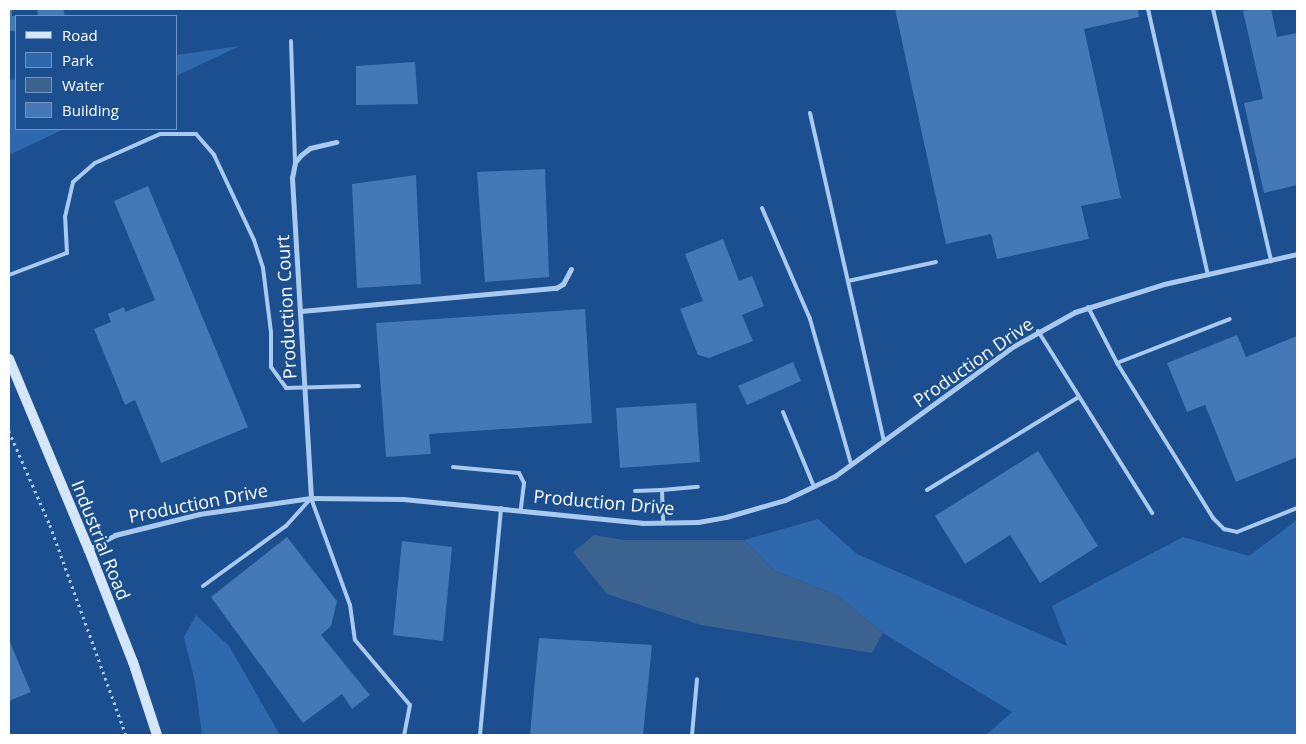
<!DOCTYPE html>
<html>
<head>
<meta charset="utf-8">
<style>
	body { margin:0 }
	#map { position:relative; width:1306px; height:744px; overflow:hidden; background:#1b4f8f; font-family:"Open Sans",sans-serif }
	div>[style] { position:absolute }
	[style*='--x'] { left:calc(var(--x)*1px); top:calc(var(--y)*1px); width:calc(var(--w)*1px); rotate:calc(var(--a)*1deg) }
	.green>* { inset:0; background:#2e69ad }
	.water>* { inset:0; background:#3c6290 }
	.building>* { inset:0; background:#4478b7 }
	.path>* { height:2.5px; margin-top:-1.25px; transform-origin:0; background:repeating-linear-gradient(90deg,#a9c9ee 0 2.5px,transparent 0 6.5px) }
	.lane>* { height:4px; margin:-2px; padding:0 2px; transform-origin:2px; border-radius:2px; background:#a9c9ee }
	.street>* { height:5px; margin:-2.5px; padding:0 2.5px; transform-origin:2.5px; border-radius:2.5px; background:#a9c9ee }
	.secondary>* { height:10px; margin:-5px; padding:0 5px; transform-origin:5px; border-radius:5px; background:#d6e6fa }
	span { translate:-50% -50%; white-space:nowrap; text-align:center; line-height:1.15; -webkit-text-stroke:4.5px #1b4f8f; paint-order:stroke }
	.street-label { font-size:18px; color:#fff }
	.frame { position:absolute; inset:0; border:10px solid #fff; pointer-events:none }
	.legend { position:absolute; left:15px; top:15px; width:162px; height:115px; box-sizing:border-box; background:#1b4f8f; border:1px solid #7695bc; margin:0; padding:6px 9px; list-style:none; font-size:15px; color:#fff }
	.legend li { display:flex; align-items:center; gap:10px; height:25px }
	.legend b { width:25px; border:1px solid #7695bc }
</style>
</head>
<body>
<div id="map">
	<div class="green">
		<i style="clip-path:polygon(240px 46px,176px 76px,176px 55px)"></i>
		<i style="clip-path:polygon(16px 79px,16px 129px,64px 129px,9px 155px,9px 80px)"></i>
		<i style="clip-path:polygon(818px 519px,857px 554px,1067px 646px,1052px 606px,1183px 537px,1249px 556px,1297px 520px,1297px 735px,986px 735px,1012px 712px,883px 633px,837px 595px,775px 571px,744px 540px)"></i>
		<i style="clip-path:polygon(196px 615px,229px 646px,280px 735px,202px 735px,195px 682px,184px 637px)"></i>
	</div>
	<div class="water">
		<i style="clip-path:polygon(594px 535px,624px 540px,744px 540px,775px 571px,837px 595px,883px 633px,872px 653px,701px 625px,607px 594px,573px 552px)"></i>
	</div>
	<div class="building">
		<i style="clip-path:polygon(9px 9px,12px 9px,12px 16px,16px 16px,16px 31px,9px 31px)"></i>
		<i style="clip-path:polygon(37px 9px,63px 9px,65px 16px,38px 16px)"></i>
		<i style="clip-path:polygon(895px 9px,1138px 9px,1139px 17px,1084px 29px,1121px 198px,1081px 206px,1089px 239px,997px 259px,991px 234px,946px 244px)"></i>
		<i style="clip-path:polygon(1254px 9px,1271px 9px,1277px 37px,1297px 33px,1297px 185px,1264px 193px,1244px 103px,1263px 99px,1243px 11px)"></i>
		<i style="clip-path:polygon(415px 62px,418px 104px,356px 105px,356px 66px)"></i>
		<i style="clip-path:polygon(545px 169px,549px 277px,485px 282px,477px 172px)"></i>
		<i style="clip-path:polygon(416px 175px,421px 284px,357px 288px,352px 184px)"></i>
		<i style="clip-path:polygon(148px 186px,248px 427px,161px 463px,135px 400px,125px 405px,94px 329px,111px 322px,108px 314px,124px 307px,125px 312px,155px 300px,114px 201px)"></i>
		<i style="clip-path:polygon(723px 239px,739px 281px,752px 276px,764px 306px,742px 315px,753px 341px,709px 358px,698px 355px,680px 309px,703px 301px,685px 254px)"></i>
		<i style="clip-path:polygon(585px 309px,592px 423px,429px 434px,431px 454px,386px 457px,376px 323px)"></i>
		<i style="clip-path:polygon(1237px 335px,1246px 357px,1297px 336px,1297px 457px,1236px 482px,1205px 405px,1187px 412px,1167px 363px)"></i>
		<i style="clip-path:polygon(793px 362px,801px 381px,747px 405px,738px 386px)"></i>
		<i style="clip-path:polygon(696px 403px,700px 462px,620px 468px,616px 408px)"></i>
		<i style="clip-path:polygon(1038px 451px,1098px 546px,1040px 583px,1010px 535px,965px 564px,935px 516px)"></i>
		<i style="clip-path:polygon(287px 537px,337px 601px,331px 626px,321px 635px,370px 695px,352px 709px,342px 694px,303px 723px,211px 597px)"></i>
		<i style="clip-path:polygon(402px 541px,452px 547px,443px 641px,393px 635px)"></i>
		<i style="clip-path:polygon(539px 638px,652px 645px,643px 735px,530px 735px)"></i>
		<i style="clip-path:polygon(9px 640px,31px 692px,9px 701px)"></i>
	</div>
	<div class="path">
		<i style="--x:9;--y:431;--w:103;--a:66.4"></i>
		<i style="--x:50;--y:525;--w:223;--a:70.1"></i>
	</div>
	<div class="lane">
		<i style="--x:1148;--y:9;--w:273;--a:77.3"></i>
		<i style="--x:1213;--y:9;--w:259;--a:77"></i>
		<i style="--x:291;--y:41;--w:121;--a:88.1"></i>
		<i style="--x:810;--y:113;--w:337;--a:77.3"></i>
		<i style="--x:762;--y:208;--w:121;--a:66.6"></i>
		<i style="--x:810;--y:319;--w:151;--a:74.2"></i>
		<i style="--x:9;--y:275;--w:62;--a:-20.8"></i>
		<i style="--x:67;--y:253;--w:36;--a:-93"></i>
		<i style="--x:65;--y:217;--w:36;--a:-77"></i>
		<i style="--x:73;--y:182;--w:29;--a:-41"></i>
		<i style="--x:95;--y:163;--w:71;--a:-24"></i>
		<i style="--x:160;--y:134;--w:36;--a:0"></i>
		<i style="--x:196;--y:134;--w:28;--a:49"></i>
		<i style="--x:214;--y:155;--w:94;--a:64.8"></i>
		<i style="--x:254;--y:240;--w:29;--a:72"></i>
		<i style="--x:263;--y:268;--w:64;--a:82.9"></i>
		<i style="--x:271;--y:332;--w:35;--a:90"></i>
		<i style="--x:271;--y:367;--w:26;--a:54"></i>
		<i style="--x:286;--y:388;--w:73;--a:-1.6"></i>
		<i style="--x:848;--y:281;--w:90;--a:-12.2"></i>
		<i style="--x:1088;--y:307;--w:63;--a:62.6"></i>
		<i style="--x:1117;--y:363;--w:182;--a:58.2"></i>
		<i style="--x:1213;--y:518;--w:16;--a:45"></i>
		<i style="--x:1224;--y:529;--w:13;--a:13"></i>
		<i style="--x:1237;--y:532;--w:65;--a:-21.8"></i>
		<i style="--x:1038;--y:331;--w:215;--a:57.9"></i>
		<i style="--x:1117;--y:363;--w:121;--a:-21.3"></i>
		<i style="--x:783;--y:412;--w:81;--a:67.5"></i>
		<i style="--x:453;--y:467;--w:66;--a:5.2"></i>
		<i style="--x:519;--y:473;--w:11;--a:63"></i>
		<i style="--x:524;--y:483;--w:26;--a:97"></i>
		<i style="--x:662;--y:490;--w:36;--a:-5"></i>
		<i style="--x:927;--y:490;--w:178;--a:-31.5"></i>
		<i style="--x:635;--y:491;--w:27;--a:-2"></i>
		<i style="--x:662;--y:490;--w:33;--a:88"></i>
		<i style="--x:203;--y:586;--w:102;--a:-35.9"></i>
		<i style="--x:286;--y:526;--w:38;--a:-48"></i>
		<i style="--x:311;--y:498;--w:114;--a:70"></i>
		<i style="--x:350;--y:605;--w:35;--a:82"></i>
		<i style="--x:355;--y:640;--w:85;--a:49.8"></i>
		<i style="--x:410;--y:705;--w:31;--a:101"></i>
		<i style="--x:480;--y:735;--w:228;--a:-84.7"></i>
		<i style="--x:692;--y:735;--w:56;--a:-84.9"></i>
	</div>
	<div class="street">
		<i style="--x:301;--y:311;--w:256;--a:-5.2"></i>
		<i style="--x:556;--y:288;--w:8;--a:-30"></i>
		<i style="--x:563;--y:284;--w:17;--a:-62"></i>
		<i style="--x:311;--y:498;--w:321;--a:-93.4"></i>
		<i style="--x:292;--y:178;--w:16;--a:-79"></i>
		<i style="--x:295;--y:162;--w:9;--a:-49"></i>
		<i style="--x:301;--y:155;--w:11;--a:-38"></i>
		<i style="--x:310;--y:148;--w:27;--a:-13"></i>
		<i style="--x:89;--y:549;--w:30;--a:-28"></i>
		<i style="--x:115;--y:535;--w:87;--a:-14"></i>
		<i style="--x:199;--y:514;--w:113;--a:-8.1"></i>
		<i style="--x:311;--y:498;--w:92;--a:0.6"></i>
		<i style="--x:403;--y:499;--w:240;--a:5.7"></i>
		<i style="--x:642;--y:523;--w:56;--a:-1"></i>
		<i style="--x:698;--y:522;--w:28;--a:-10"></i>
		<i style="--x:726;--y:517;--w:61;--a:-16.1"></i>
		<i style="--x:785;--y:500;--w:55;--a:-25.6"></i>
		<i style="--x:835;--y:476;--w:221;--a:-36"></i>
		<i style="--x:1014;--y:346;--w:70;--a:-29.1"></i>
		<i style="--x:1075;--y:312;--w:93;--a:-17.5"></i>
		<i style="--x:1164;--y:284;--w:136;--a:-12.7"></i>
	</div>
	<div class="secondary">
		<i style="--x:9;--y:359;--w:207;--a:67.3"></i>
		<i style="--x:89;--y:550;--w:120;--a:68.6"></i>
		<i style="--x:133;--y:662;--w:77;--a:71.8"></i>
	</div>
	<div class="street-label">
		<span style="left:286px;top:307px;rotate:-93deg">Production Court</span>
		<span style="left:973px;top:362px;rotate:-35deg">Production Drive</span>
		<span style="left:604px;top:502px;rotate:5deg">Production Drive</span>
		<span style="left:198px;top:503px;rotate:-11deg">Production Drive</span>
		<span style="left:101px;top:540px;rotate:68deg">Industrial Road</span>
	</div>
	<div class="frame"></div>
	<ul class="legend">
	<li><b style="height:6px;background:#d6e6fa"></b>Road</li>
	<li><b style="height:14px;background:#2e69ad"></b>Park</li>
	<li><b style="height:14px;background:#3c6290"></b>Water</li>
	<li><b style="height:14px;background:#4478b7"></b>Building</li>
	</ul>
</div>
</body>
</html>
